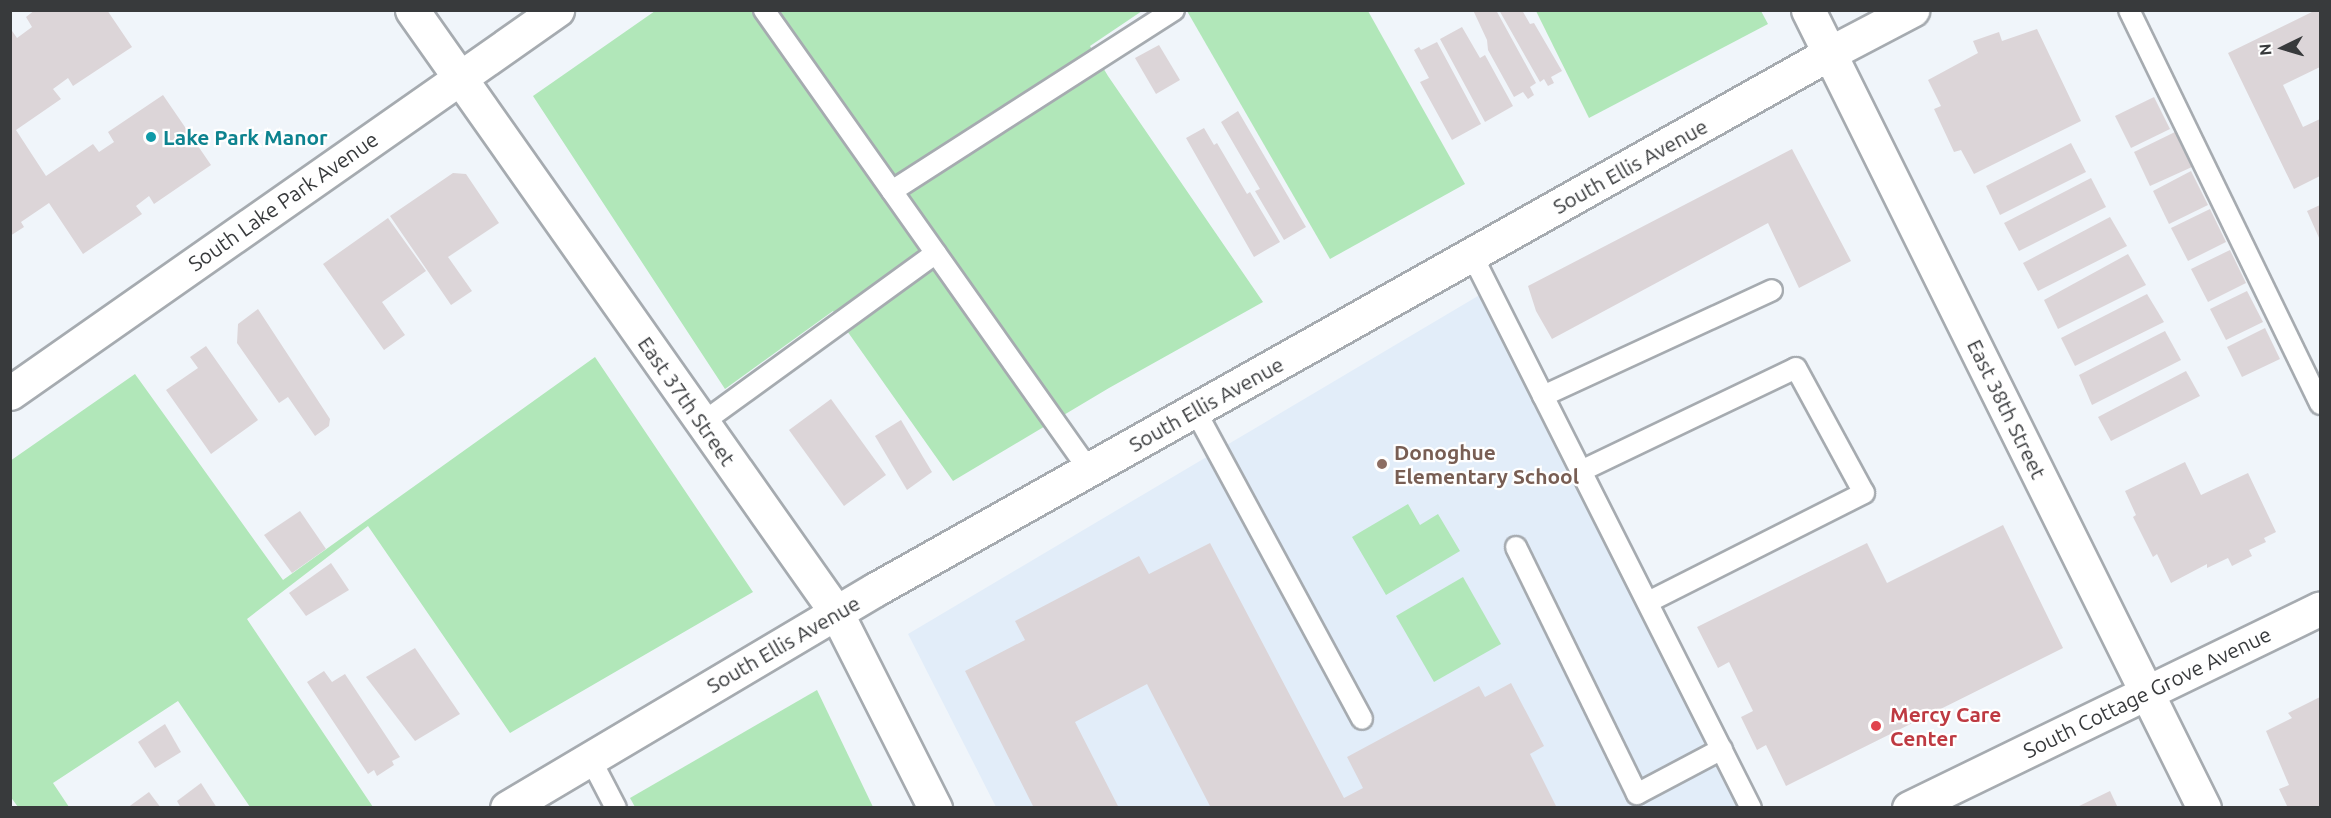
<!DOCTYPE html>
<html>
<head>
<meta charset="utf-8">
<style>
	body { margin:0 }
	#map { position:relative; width:2331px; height:818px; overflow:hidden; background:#f0f5fa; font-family:Ubuntu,sans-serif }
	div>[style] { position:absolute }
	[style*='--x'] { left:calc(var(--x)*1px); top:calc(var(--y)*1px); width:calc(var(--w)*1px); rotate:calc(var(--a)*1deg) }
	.built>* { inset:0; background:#e2edf9 }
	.green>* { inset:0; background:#b1e7b9 }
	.building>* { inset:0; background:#dcd5d8 }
	.roads { filter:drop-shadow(2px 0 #a6abb0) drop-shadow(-2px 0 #a6abb0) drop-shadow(0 2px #a6abb0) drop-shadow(0 -2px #a6abb0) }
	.service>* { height:20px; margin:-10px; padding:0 10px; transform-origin:10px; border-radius:10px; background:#fff }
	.minor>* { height:33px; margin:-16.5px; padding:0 16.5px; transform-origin:16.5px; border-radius:16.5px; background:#fff }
	.tertiary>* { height:33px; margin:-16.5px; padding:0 16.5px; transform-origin:16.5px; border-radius:16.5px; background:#fff }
	.secondary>* { height:33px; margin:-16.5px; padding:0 16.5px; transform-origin:16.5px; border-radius:16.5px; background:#fff }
	.dots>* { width:16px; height:16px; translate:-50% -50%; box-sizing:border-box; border:3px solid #fff; border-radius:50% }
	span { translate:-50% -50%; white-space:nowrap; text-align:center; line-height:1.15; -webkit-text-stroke:4.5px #fff; paint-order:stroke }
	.culture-label { font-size:21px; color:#0d838f; font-weight:700 }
	.left { translate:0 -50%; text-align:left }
	.street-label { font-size:21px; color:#383a3c }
	.education-label { font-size:21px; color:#785e54; font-weight:700 }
	.health-label { font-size:21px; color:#be3a42; font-weight:700 }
	.frame { position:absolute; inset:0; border:12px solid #383a3c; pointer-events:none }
	.north { position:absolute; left:2253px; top:18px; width:60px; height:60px; -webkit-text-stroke:4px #fff; paint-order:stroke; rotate:265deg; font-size:16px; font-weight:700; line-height:24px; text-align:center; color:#383a3c }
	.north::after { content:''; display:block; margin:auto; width:21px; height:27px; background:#383a3c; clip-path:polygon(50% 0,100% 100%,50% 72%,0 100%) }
</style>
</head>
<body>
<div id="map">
	<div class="built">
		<i style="clip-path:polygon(1483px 293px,1741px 807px,996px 807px,908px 634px)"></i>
	</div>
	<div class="green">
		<i style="clip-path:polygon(655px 11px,1142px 11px,1090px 46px,1108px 76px,1263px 302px,1109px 388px,953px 481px,833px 311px,725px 389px,533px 96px)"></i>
		<i style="clip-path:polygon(1187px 11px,1368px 11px,1465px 184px,1330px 259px)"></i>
		<i style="clip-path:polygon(1536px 11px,1761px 11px,1768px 24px,1589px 118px)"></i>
		<i style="clip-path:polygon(595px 357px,753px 592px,510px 733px,368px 526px,247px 619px,373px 807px,250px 807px,178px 701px,53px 783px,69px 807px,18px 807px,10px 796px,10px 461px,135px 374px,283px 580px)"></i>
		<i style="clip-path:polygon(1408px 504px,1420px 525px,1438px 514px,1460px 551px,1386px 595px,1352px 537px)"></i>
		<i style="clip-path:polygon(1463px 577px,1501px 644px,1434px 682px,1396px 616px)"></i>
		<i style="clip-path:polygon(817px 690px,873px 807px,635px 807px,630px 798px)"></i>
	</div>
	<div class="building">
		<i style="clip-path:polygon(35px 10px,107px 10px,132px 47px,73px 86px,68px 78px,53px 89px,61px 99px,16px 130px,46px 176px,93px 144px,99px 152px,114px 142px,108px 132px,163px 95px,211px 165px,154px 204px,149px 196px,136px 206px,142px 214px,83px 254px,49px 203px,21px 222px,24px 227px,10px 236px,10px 28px,17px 38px,32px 27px,26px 17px)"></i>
		<i style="clip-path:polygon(1473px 10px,1496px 10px,1536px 83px,1530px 87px,1534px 95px,1528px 99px,1523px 92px,1514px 97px,1488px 50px,1487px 40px)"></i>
		<i style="clip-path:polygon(1499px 10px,1522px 10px,1530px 24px,1534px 23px,1562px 71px,1551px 77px,1554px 83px,1548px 86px,1544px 79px,1540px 82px)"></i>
		<i style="clip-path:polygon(2316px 10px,2320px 10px,2320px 67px,2283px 85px,2303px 127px,2320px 119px,2320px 176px,2294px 189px,2228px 53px)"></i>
		<i style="clip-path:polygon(1462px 27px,1480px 58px,1485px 55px,1513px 106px,1485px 122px,1440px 39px)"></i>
		<i style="clip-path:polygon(2037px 29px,2081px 121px,1974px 174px,1961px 150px,1954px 152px,1934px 109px,1941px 106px,1928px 80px,1978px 53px,1973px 41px,1999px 32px,2002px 41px)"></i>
		<i style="clip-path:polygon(1437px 42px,1481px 124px,1452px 140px,1420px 82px,1429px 78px,1414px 50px,1419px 47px,1421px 50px)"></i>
		<i style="clip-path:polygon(1159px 45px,1180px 80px,1156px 94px,1135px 58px)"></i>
		<i style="clip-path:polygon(2154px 97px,2170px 129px,2131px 148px,2115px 116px)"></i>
		<i style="clip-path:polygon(1238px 111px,1306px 227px,1284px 240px,1255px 191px,1260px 189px,1221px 122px)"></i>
		<i style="clip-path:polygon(1204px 128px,1214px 145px,1217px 143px,1247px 194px,1250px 192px,1280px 242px,1254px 257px,1186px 138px)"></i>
		<i style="clip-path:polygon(2175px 132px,2192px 167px,2150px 186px,2134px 152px)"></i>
		<i style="clip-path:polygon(2071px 143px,2086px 172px,2000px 215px,1986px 186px)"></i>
		<i style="clip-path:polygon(1792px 149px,1851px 261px,1799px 288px,1768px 223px,1552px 339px,1536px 311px,1528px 286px)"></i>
		<i style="clip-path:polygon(2191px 171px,2208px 205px,2169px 224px,2153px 191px)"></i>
		<i style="clip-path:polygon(453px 173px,466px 174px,499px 223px,448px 257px,472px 291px,451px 305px,390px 216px)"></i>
		<i style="clip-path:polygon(2091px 178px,2106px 207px,2019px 251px,2004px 223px)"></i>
		<i style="clip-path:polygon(2320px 205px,2320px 240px,2307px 211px)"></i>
		<i style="clip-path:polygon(2210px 209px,2226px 242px,2188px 261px,2171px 228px)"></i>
		<i style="clip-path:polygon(2110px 217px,2127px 246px,2038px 291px,2023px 263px)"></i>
		<i style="clip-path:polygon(388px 218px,426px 271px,382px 302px,405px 335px,384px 350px,323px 264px)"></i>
		<i style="clip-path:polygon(2230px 250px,2246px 283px,2208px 302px,2191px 269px)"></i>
		<i style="clip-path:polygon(2128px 254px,2146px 285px,2058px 329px,2044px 300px)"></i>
		<i style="clip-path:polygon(2247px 291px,2263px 322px,2226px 340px,2210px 309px)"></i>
		<i style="clip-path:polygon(2147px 294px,2164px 322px,2075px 366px,2061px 338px)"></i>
		<i style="clip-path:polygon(258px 309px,330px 419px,329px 426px,315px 436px,288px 397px,279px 403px,237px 343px,238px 324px)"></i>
		<i style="clip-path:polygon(2265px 328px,2280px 359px,2242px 377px,2227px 347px)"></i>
		<i style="clip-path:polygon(2165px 331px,2181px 360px,2092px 405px,2079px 375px)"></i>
		<i style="clip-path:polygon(206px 346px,258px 420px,211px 454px,166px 390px,198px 368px,190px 357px)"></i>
		<i style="clip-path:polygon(2186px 371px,2200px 396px,2111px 441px,2098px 417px)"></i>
		<i style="clip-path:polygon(831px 399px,886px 475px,844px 506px,789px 430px)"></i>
		<i style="clip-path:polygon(901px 420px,932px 472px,907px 490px,875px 436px)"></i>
		<i style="clip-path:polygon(2185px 462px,2201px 495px,2248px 473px,2276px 532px,2264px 538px,2266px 542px,2249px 550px,2252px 556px,2232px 566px,2228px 558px,2207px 568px,2207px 564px,2171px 583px,2157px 554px,2153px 557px,2133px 517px,2136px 515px,2125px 491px)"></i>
		<i style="clip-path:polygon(300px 511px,326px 549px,292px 573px,264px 535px)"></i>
		<i style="clip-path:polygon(2003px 525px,2063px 648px,1786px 786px,1766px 745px,1757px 750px,1741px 717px,1753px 711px,1729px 662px,1718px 668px,1697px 627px,1867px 543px,1887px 583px)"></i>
		<i style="clip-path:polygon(1210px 543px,1344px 798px,1363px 788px,1347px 757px,1479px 686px,1485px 697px,1511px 683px,1544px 746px,1530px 754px,1557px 808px,1211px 808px,1147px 684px,1075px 722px,1119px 808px,1034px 808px,965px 671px,1025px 640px,1015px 621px,1139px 556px,1149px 574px)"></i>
		<i style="clip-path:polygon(331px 563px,349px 590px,306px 616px,289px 593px)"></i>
		<i style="clip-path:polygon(415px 648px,460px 714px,415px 741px,366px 677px)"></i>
		<i style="clip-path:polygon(324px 671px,332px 682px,345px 674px,400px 757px,392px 761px,394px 765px,377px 776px,374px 770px,368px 774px,307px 682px)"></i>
		<i style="clip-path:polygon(2320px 697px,2320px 808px,2288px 808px,2279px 789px,2289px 785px,2266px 731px,2292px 718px,2288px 713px)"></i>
		<i style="clip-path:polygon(165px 724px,181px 752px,155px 768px,138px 742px)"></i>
		<i style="clip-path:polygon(201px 783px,217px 808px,181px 808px,177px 801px)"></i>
		<i style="clip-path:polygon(2110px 791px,2118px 808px,2075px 808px)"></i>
		<i style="clip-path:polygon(149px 792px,161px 808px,127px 808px)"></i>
	</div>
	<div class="roads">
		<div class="service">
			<i style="--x:764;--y:10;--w:563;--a:54.76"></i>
			<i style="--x:2129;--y:10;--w:438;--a:64.1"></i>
			<i style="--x:892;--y:191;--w:335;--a:-32.7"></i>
			<i style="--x:1472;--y:255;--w:619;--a:63.23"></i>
			<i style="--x:1543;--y:396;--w:252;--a:-24.8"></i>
			<i style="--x:1195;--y:410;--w:351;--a:61.6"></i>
			<i style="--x:702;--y:423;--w:289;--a:-36"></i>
			<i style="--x:1581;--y:471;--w:238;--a:-25.6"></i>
			<i style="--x:1796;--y:368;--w:142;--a:61.5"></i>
			<i style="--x:1864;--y:493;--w:242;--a:153.2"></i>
			<i style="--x:1516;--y:547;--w:275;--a:63.9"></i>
			<i style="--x:1637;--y:794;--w:96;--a:-27.9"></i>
			<i style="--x:590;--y:758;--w:56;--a:62.5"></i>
		</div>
		<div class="minor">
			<i style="--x:412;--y:10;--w:736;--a:54.84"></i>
			<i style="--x:836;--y:612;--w:220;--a:63.2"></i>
			<i style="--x:1808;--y:10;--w:891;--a:63.61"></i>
			<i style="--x:507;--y:808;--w:429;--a:-30.7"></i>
			<i style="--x:876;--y:589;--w:1094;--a:-29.33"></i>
			<i style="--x:1830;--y:53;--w:93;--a:-27.7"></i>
		</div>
		<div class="tertiary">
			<i style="--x:10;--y:393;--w:668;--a:-35"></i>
		</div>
		<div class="secondary">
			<i style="--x:1909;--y:808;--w:457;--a:-25.9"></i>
		</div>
	</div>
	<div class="dots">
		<i style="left:151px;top:137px;background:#0f9aa8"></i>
		<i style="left:1382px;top:464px;background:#8d6e63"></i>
		<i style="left:1876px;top:726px;background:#e0444e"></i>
	</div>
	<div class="culture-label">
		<span class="left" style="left:163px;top:137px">Lake Park Manor</span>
	</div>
	<div class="street-label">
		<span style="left:1630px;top:166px;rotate:-29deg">South Ellis Avenue</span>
		<span style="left:283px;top:201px;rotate:-35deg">South Lake Park Avenue</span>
		<span style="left:687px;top:401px;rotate:55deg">East 37th Street</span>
		<span style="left:1206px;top:404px;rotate:-29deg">South Ellis Avenue</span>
		<span style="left:2007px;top:409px;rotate:64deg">East 38th Street</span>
		<span style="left:783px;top:644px;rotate:-30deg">South Ellis Avenue</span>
		<span style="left:2147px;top:692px;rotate:-26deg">South Cottage Grove Avenue</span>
	</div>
	<div class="education-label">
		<span class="left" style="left:1394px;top:464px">Donoghue<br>Elementary School</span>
	</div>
	<div class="health-label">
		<span class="left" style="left:1890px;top:726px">Mercy Care<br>Center</span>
	</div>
	<div class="frame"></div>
	<div class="north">N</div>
</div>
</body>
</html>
